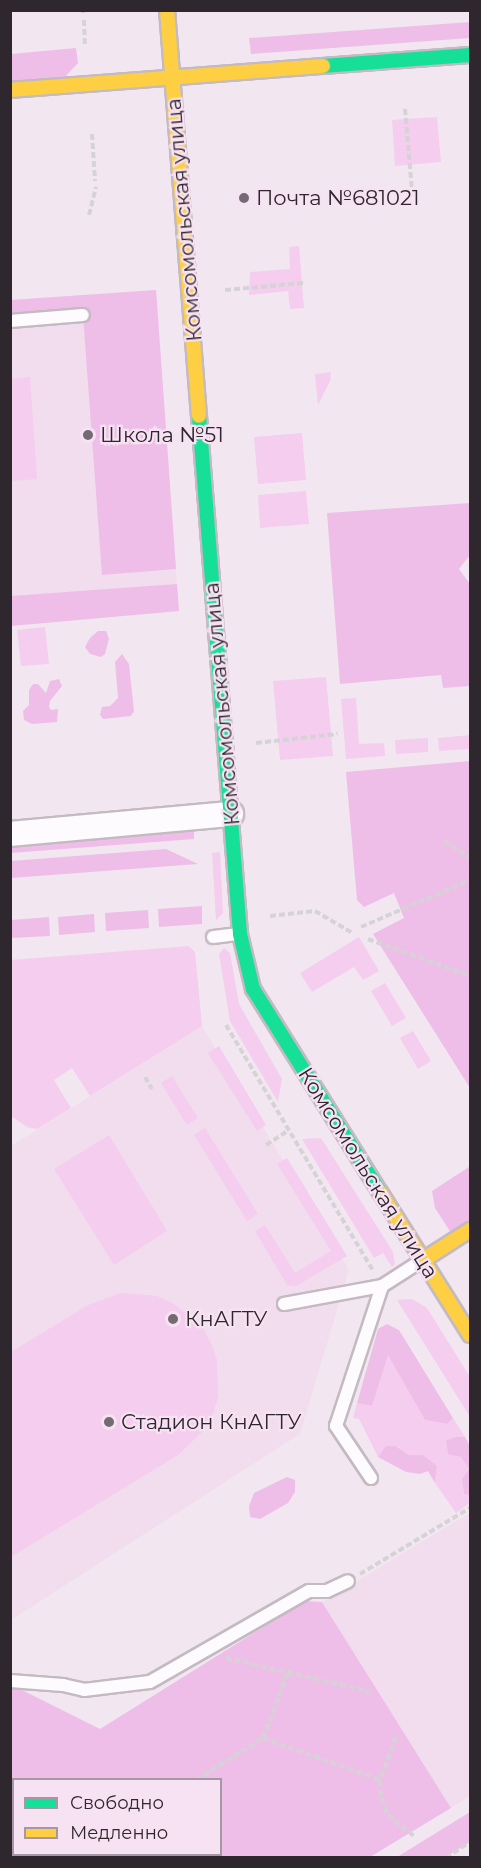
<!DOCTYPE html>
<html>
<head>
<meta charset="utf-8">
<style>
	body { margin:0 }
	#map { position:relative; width:481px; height:1868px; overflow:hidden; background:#f2e7f0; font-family:Montserrat,sans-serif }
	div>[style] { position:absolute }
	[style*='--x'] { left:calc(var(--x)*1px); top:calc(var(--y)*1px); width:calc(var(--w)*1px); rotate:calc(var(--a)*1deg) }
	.built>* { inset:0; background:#f1ddee }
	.green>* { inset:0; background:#f4cdef }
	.forest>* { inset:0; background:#eebee8 }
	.path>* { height:4px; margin-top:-2px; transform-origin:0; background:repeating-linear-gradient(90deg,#d6d3d6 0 6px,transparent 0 9px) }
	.roads { filter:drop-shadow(2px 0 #c4bac2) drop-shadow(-2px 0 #c4bac2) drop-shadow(0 2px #c4bac2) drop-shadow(0 -2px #c4bac2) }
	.lane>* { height:12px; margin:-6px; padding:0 6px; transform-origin:6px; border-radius:6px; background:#fdfbfd }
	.street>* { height:24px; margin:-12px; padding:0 12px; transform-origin:12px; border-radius:12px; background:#fdfbfd }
	.fast>* { height:14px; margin:-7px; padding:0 7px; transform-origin:7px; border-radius:7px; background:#16e098 }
	.slow>* { height:14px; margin:-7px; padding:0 7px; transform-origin:7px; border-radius:7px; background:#ffcf43 }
	.dots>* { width:16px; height:16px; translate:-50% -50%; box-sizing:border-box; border:3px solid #f7e2f3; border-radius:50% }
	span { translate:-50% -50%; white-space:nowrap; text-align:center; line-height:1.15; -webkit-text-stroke:4.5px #f7e2f3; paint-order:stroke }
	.poi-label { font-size:21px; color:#2f272e }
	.left { translate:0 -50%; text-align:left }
	.street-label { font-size:21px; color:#2f272e }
	.frame { position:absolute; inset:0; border:12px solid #2f272e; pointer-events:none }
	.legend { position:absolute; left:12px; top:1778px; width:210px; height:78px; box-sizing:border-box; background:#f7e2f3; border:2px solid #a797a4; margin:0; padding:8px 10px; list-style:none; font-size:18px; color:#2f272e }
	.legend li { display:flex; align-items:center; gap:12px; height:30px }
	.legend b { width:30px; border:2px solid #a797a4 }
</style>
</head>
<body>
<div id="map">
	<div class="built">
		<i style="clip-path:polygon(156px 290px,179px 611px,11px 626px,11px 300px)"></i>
		<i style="clip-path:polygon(202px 1026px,349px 1270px,300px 1434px,11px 1620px,11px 1146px)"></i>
		<i style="clip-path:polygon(470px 1513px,470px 1796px,451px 1808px,322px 1602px)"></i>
	</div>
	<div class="green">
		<i style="clip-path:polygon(437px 117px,441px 162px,395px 166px,392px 120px)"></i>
		<i style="clip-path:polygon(299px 246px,304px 308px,290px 309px,288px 291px,249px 295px,250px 272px,290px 269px,289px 247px)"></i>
		<i style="clip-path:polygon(331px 372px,330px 381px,318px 405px,315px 374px)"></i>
		<i style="clip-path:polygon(30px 377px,37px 479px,11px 481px,11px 379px)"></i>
		<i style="clip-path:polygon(302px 433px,306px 480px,258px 484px,254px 437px)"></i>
		<i style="clip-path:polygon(306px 491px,309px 524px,260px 528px,258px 495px)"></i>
		<i style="clip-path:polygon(45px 627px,49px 664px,21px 666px,17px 630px)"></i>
		<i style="clip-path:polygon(326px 677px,333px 756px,280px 760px,273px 681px)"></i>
		<i style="clip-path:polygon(356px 698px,359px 744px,384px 743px,385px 756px,346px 759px,341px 699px)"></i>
		<i style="clip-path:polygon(470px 735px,470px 749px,439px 751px,438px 738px)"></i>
		<i style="clip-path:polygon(428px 738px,428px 752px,396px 754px,395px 740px)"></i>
		<i style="clip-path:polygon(220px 852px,223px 913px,216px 920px,212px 853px)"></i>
		<i style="clip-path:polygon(359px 937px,379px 971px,363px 980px,354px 967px,312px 992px,300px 973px)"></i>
		<i style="clip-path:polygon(189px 946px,195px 952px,202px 1026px,90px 1096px,72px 1068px,54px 1080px,71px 1108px,37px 1129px,27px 1127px,11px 1116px,11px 960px)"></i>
		<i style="clip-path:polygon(224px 948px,230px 953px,239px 1004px,282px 1079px,278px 1102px,230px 1021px,219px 954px)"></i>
		<i style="clip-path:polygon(385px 983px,406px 1018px,392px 1026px,371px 991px)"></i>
		<i style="clip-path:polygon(413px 1031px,431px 1061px,418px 1069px,400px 1038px)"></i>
		<i style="clip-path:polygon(219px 1046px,266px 1125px,257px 1131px,208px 1053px)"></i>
		<i style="clip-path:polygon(172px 1076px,198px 1118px,187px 1125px,161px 1083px)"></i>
		<i style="clip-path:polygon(205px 1128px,258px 1214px,247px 1221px,194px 1135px)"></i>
		<i style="clip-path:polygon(109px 1135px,167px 1231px,114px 1265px,54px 1169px)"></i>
		<i style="clip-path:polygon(321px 1138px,393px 1252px,395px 1264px,392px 1267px,383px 1253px,374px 1258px,302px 1139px)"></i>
		<i style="clip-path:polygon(287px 1158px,347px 1256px,296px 1286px,287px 1285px,255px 1231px,265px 1225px,295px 1273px,331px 1251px,277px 1164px)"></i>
		<i style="clip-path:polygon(121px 1293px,157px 1296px,174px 1304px,202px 1327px,211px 1343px,217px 1360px,218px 1397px,213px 1414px,204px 1430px,178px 1455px,11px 1557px,11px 1352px,88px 1305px)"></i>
		<i style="clip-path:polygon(412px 1299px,427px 1308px,470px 1377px,470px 1417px,397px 1300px)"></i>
		<i style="clip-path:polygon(388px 1354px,425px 1420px,446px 1424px,453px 1418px,465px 1437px,446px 1440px,448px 1453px,461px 1457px,469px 1469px,462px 1479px,464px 1494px,470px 1495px,470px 1503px,456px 1513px,435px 1483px,437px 1466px,423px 1455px,409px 1455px,397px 1446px,387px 1446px,378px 1457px,359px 1419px,353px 1418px,357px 1403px,372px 1406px)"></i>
	</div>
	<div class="forest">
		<i style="clip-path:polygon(470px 22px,470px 38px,251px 54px,249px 38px)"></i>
		<i style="clip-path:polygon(76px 48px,78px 63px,64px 78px,11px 83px,11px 54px)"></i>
		<i style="clip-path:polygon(156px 290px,176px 569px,102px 575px,83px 315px,11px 321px,11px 300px)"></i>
		<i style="clip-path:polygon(470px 503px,470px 555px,459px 569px,470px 584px,470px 686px,443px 688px,441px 675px,340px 684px,327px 513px)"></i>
		<i style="clip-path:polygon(177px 584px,179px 611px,11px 626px,11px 596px)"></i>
		<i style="clip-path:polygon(98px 631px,106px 631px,109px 639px,105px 654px,101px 657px,90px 654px,85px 647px,90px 638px)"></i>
		<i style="clip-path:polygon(122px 654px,129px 664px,134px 711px,131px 716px,103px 719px,100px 715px,102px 707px,110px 706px,118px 698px,115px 662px)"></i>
		<i style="clip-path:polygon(59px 679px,62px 686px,50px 701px,49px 707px,51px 710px,58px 709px,57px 722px,32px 724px,24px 720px,23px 711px,29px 705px,29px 690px,33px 684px,38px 684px,46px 693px,50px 681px)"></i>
		<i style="clip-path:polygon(470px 761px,470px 1088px,373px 934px,404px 918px,394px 893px,364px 907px,357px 900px,346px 772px)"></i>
		<i style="clip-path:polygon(194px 826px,194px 839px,11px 853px,11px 841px)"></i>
		<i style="clip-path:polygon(166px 849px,198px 864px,11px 878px,11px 861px)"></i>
		<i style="clip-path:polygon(202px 906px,202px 924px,159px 927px,158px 909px)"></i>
		<i style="clip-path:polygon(148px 910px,149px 928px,106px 931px,105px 913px)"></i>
		<i style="clip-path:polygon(94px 914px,95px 932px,59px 935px,58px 917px)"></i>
		<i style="clip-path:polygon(49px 917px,50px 936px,11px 938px,11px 920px)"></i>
		<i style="clip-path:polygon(469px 1167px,470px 1221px,451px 1233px,435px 1208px,432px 1191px)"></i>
		<i style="clip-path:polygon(387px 1324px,399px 1330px,453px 1418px,447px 1424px,425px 1420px,388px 1355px,372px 1406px,357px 1403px,378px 1329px)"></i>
		<i style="clip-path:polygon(457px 1437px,465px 1437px,470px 1446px,470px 1495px,464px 1494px,462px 1479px,469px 1469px,461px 1457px,448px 1454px,446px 1440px)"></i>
		<i style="clip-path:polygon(386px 1446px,396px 1446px,409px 1455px,423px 1455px,437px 1466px,435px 1483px,428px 1471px,420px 1474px,406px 1472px,378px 1457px)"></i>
		<i style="clip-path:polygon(287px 1477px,295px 1480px,295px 1492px,288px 1503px,260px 1519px,250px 1517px,249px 1506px,254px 1493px)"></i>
		<i style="clip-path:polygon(evenodd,305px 1601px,322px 1602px,451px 1808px,370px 1857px,11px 1858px,11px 1688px,14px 1686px,100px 1729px,305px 1601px,14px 1780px,220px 1780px,220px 1854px,14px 1854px,14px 1780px)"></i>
		<i style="clip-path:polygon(470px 1812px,470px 1842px,446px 1857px,397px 1857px)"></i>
	</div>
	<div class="path">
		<i style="--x:83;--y:10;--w:3;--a:90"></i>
		<i style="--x:84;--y:20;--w:24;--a:88"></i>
		<i style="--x:405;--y:109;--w:81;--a:85.1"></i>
		<i style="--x:92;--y:134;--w:47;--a:86.3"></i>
		<i style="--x:89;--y:215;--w:29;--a:-76"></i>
		<i style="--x:225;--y:290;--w:79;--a:-5.1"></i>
		<i style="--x:256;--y:743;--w:82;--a:-6.3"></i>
		<i style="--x:444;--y:841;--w:31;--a:32"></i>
		<i style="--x:270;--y:916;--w:45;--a:-6.3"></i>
		<i style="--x:315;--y:911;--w:42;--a:30.3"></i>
		<i style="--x:361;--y:927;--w:119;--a:-23.3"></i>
		<i style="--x:368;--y:939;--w:109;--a:19.9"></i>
		<i style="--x:226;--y:1025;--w:288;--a:59.1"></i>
		<i style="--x:145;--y:1077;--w:14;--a:60"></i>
		<i style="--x:266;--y:1145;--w:27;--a:-33"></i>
		<i style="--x:360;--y:1574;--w:128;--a:-31"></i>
		<i style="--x:226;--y:1658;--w:147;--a:13"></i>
		<i style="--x:396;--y:1737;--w:46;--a:110.4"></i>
		<i style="--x:380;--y:1780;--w:18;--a:87"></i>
		<i style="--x:381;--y:1798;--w:18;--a:68"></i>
		<i style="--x:388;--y:1815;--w:33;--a:39"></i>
		<i style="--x:263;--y:1738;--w:124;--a:19.7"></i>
		<i style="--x:196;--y:1780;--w:79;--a:-32.1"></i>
		<i style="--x:263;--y:1738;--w:73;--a:-69.1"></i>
		<i style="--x:10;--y:1822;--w:6;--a:51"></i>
		<i style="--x:31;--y:1854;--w:4;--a:63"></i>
		<i style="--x:67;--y:1858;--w:6;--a:-39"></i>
		<i style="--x:446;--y:1858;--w:29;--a:-34"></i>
	</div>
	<div class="roads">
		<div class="lane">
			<i style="--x:10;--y:321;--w:73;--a:-4.7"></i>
			<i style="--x:213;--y:937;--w:26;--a:-7"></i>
			<i style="--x:284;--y:1304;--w:100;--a:-10.4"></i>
			<i style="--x:382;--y:1286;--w:46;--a:-32.7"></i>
			<i style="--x:371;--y:1478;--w:63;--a:-123.9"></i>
			<i style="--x:336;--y:1426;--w:147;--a:-71.8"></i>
			<i style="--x:10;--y:1681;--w:53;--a:4.3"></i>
			<i style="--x:63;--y:1685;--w:22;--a:13"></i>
			<i style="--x:84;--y:1690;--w:66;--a:-6.9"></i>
			<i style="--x:150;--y:1682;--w:183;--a:-29.8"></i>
			<i style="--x:309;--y:1591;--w:18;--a:0"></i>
			<i style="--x:327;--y:1591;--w:23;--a:-25"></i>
		</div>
		<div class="street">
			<i style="--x:10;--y:834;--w:222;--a:-5.2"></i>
		</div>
		<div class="fast">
			<i style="--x:323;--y:66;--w:147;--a:-4.3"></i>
			<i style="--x:199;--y:416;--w:520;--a:85.47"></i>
			<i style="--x:240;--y:934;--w:57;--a:76.7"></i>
			<i style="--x:253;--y:989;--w:239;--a:58"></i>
		</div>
		<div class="slow">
			<i style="--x:167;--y:10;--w:407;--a:85.5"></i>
			<i style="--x:10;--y:90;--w:314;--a:-4.4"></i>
			<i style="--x:380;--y:1192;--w:169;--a:57.8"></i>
			<i style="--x:423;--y:1260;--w:56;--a:-32.6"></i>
		</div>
	</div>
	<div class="dots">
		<i style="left:244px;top:198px;background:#736a72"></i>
		<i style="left:88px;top:435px;background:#736a72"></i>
		<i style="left:173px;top:1319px;background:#736a72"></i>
		<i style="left:109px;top:1422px;background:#736a72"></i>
	</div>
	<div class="poi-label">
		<span class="left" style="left:256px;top:198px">Почта №681021</span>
		<span class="left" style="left:100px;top:435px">Школа №51</span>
		<span class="left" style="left:185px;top:1319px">КнАГТУ</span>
		<span class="left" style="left:121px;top:1422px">Стадион КнАГТУ</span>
	</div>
	<div class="street-label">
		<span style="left:184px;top:220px;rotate:-95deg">Комсомольская улица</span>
		<span style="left:222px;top:704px;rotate:-95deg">Комсомольская улица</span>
		<span style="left:368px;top:1173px;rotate:58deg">Комсомольская улица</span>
	</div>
	<div class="frame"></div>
	<ul class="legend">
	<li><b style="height:8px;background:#16e098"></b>Свободно</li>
	<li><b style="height:8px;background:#ffcf43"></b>Медленно</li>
	</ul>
</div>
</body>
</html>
